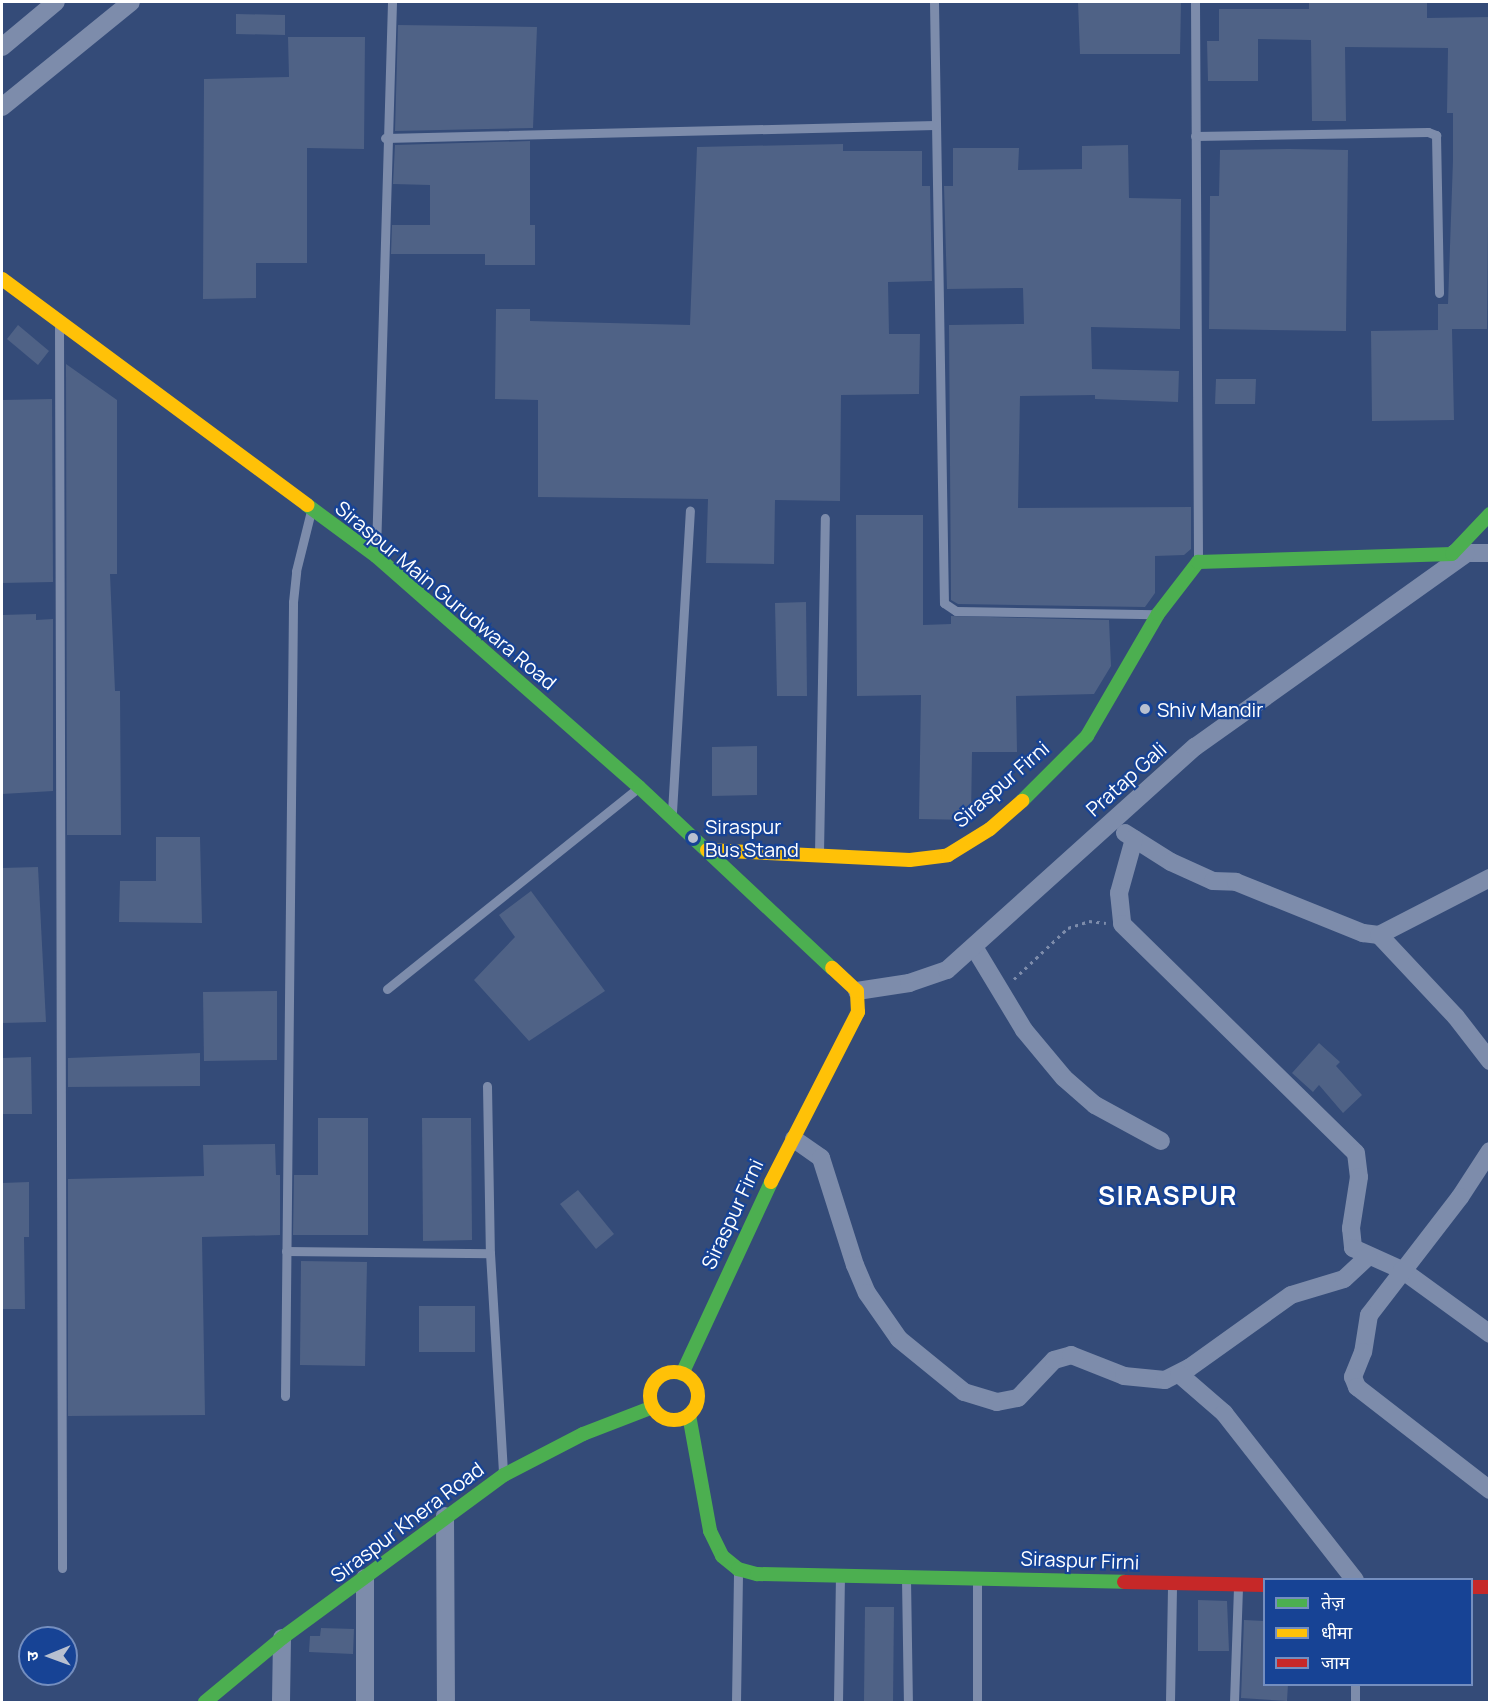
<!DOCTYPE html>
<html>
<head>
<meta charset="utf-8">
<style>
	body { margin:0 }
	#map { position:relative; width:1491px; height:1704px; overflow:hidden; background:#344b78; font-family:Manrope,"Noto Sans Devanagari",sans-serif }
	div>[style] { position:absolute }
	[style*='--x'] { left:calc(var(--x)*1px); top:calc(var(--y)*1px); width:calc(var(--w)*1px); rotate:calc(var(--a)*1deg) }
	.building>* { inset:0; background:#4f6286 }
	.path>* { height:3px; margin-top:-1.5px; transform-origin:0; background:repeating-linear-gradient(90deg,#7d8cab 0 3px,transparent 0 7.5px) }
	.lane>* { height:9px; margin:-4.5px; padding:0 4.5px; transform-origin:4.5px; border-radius:4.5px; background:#7d8cab }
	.street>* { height:18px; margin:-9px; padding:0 9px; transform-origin:9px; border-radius:9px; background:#7d8cab }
	.fast>* { height:14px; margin:-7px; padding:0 7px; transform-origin:7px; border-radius:7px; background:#4caf50 }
	.slow>* { height:14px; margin:-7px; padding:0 7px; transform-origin:7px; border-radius:7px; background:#ffc107 }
	.slow>.ring { margin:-7px; padding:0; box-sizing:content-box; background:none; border:14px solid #ffc107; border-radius:50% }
	.jam>* { height:14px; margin:-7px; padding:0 7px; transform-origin:7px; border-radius:7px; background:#c62828 }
	.dots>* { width:16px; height:16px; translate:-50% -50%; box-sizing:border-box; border:3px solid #174395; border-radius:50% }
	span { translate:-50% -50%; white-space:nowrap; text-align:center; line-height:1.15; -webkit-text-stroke:4.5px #174395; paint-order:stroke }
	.street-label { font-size:20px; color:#fff }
	.poi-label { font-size:20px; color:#fff }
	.left { translate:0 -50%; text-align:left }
	.district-label { font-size:26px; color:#fff; font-weight:700; letter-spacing:1.5px }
	.frame { position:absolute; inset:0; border:3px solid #fff; pointer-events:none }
	.legend { position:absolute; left:1263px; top:1578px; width:210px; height:108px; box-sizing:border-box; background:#174395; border:2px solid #748ebf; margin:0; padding:8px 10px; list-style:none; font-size:18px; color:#fff }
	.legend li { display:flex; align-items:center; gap:12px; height:30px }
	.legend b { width:30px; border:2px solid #748ebf }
	.north { position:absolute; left:18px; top:1626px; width:60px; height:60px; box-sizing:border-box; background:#174395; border:2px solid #748ebf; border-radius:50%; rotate:269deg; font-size:16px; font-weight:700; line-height:24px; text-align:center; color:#fff }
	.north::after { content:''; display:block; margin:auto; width:21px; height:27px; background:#b8c0d0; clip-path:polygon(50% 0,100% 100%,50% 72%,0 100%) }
</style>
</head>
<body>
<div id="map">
	<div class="building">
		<i style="clip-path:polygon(1078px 2px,1181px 2px,1180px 54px,1080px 54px)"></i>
		<i style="clip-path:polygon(1309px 2px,1427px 2px,1427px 18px,1490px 17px,1487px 329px,1452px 329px,1454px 420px,1372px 421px,1371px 331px,1438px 330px,1438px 304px,1448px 304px,1453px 160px,1453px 113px,1447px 113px,1448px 48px,1345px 47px,1346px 121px,1312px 121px,1311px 40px,1258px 39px,1258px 81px,1208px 81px,1207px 41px,1219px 41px,1219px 9px,1309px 9px)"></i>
		<i style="clip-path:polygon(236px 14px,285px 15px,285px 35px,236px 34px)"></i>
		<i style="clip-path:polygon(398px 25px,537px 27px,533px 128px,395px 131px)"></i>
		<i style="clip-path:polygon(288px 37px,365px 37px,364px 149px,307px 148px,307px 263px,256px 263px,256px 298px,203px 299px,204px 79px,289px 77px)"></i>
		<i style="clip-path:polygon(530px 141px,530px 225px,535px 225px,535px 265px,485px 265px,485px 254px,391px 254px,392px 225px,430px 225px,430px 185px,393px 184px,395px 145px)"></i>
		<i style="clip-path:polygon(843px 144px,843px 151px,922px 151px,922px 186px,930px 186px,932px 281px,888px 282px,889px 334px,920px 334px,919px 394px,841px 395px,840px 501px,775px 500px,774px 564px,706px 563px,708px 499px,538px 497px,538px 400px,495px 399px,496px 309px,530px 309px,530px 321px,690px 325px,697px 147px)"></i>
		<i style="clip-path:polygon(1128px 145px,1129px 198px,1181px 199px,1180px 329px,1091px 327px,1092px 369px,1179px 371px,1178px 402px,1095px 399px,1095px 395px,1020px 396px,1018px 508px,1191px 507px,1191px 549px,1184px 555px,1155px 556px,1155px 593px,1145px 607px,958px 604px,951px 600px,949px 325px,1024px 324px,1023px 288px,947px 289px,944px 186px,953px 186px,953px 148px,1019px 148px,1018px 170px,1082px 169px,1082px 146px)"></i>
		<i style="clip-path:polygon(1289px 149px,1348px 150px,1346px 331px,1209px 329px,1210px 196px,1219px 196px,1220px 150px)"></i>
		<i style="clip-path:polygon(18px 325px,49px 351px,38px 365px,7px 339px)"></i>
		<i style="clip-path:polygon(66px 364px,117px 400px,117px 574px,110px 574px,115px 691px,120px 691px,121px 835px,67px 835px)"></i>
		<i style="clip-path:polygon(1216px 379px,1256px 379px,1255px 404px,1215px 404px)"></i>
		<i style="clip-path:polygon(52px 399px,53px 582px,2px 583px,2px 400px)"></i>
		<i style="clip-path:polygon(856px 515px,923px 515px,923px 625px,951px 624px,951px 616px,1109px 620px,1111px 666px,1094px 694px,1016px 696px,1017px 752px,972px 752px,971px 820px,919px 819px,921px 695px,857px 696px)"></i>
		<i style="clip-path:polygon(806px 602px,807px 696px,777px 696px,775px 603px)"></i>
		<i style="clip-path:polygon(36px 614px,36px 620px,53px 619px,53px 791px,2px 794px,2px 615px)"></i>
		<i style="clip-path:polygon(757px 746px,757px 795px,712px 796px,712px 747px)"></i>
		<i style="clip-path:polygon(156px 837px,200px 837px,202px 923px,119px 922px,120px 881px,156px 881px)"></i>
		<i style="clip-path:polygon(38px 867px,46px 1022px,2px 1023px,2px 868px)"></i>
		<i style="clip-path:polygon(531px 891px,605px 991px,529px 1041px,474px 980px,515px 937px,499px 915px)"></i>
		<i style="clip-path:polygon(277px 991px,277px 1060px,204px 1061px,203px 992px)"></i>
		<i style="clip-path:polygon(1319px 1043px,1340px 1062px,1336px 1066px,1362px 1095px,1343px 1113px,1319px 1085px,1313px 1092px,1292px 1073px)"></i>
		<i style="clip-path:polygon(200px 1053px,200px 1086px,68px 1087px,68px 1058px)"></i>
		<i style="clip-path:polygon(31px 1057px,32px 1114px,2px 1114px,2px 1058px)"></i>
		<i style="clip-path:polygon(318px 1118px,368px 1118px,368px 1235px,293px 1235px,294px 1175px,318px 1175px)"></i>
		<i style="clip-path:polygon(422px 1118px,471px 1118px,472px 1240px,423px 1241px)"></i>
		<i style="clip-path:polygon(275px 1144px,276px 1175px,280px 1175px,280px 1235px,202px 1237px,205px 1415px,68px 1416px,68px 1179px,204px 1176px,203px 1145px)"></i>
		<i style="clip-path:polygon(29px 1182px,29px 1237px,24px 1237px,25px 1309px,2px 1309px,2px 1183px)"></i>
		<i style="clip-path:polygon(578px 1190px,614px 1234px,596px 1249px,560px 1204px)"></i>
		<i style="clip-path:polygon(301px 1261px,367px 1262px,365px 1366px,300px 1365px)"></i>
		<i style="clip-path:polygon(419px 1306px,475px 1306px,475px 1352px,419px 1352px)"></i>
		<i style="clip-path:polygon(1198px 1600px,1227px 1601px,1229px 1651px,1198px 1651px)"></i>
		<i style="clip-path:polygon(865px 1607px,894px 1607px,893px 1702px,864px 1702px)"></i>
		<i style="clip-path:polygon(1244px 1620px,1264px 1621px,1264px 1684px,1288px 1684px,1287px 1701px,1241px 1698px)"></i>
		<i style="clip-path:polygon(321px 1628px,354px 1629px,353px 1654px,309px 1652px,310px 1636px,320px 1636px)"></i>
	</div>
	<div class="path">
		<i style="--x:1014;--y:979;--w:74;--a:-43.4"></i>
		<i style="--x:1068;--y:928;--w:22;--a:-18"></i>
		<i style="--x:1089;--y:921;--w:17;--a:7"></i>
	</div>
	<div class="lane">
		<i style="--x:934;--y:2;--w:601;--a:89.05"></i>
		<i style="--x:944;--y:603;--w:14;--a:34"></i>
		<i style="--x:956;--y:611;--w:200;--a:0.9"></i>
		<i style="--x:1195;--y:2;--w:558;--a:89.69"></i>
		<i style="--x:1195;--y:136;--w:233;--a:-1"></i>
		<i style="--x:1428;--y:132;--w:9;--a:21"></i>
		<i style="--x:1436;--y:135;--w:158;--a:88.9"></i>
		<i style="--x:385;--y:138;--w:550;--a:-1.35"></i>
		<i style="--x:59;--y:326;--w:1242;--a:89.86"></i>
		<i style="--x:376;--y:551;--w:549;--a:-88.33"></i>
		<i style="--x:672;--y:812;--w:302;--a:-86.6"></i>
		<i style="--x:819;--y:853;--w:335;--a:-89"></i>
		<i style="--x:387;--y:989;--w:322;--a:-38.7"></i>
		<i style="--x:487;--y:1086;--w:167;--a:89"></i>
		<i style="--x:490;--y:1253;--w:219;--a:86.6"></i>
		<i style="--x:286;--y:1251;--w:204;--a:0.6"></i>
		<i style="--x:285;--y:1396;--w:794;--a:-89.42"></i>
		<i style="--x:293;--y:602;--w:31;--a:-84"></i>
		<i style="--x:296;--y:571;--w:62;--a:-76"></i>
		<i style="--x:906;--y:1579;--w:123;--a:89.1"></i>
		<i style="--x:977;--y:1580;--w:122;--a:90"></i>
		<i style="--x:736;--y:1702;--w:131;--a:-89.1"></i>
		<i style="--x:838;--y:1702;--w:124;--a:-89.1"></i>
		<i style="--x:1170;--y:1702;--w:117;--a:-89"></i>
		<i style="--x:1234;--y:1702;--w:115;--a:-88"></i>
		<i style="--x:1355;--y:1702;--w:18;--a:-90"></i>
	</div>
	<div class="street">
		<i style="--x:2;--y:47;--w:70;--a:-39.8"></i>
		<i style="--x:2;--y:107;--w:166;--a:-39.1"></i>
		<i style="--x:1455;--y:553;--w:35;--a:0"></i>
		<i style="--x:1125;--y:833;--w:54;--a:32.2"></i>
		<i style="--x:1171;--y:862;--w:46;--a:24.3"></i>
		<i style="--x:1213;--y:881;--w:23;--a:2"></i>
		<i style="--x:1236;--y:882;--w:137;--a:21.9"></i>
		<i style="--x:1363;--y:933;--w:16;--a:7"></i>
		<i style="--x:1379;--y:935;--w:125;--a:-27.2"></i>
		<i style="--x:1134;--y:839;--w:56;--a:105.5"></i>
		<i style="--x:1119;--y:893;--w:31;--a:84"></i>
		<i style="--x:1122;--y:924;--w:327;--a:44.4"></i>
		<i style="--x:1356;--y:1153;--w:24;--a:83"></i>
		<i style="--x:1359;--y:1177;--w:52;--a:98.9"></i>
		<i style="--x:1351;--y:1228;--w:20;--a:84"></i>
		<i style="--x:1353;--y:1248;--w:54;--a:24.2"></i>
		<i style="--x:1402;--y:1270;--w:109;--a:36"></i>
		<i style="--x:1379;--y:935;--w:112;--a:46.8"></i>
		<i style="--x:1456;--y:1017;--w:56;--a:52.3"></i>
		<i style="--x:974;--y:947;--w:97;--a:58.9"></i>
		<i style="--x:1024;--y:1030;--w:62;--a:50.2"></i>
		<i style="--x:1064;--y:1078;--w:41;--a:41.1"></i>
		<i style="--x:1095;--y:1105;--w:75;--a:28.6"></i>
		<i style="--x:857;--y:991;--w:53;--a:-8.7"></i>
		<i style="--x:909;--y:983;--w:40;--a:-18.9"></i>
		<i style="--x:947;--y:970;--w:334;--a:-42"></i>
		<i style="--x:1195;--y:747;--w:333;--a:-35.5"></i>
		<i style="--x:794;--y:1139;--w:33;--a:35"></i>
		<i style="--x:821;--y:1158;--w:112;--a:72.4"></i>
		<i style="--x:855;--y:1265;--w:30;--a:67"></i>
		<i style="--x:867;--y:1293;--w:56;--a:55.2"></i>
		<i style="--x:899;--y:1339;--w:84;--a:39.2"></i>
		<i style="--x:964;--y:1392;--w:34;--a:17"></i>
		<i style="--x:997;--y:1402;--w:21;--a:-11"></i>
		<i style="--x:1018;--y:1398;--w:52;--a:-46.5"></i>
		<i style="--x:1054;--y:1360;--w:18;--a:-16"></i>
		<i style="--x:1071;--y:1355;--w:57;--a:21.6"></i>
		<i style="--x:1124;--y:1376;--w:41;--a:5.6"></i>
		<i style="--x:1165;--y:1380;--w:27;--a:-27"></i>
		<i style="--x:1189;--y:1368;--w:125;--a:-35.6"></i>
		<i style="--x:1291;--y:1295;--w:55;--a:-16.8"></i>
		<i style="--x:1344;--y:1279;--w:33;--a:-43"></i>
		<i style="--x:1490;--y:1151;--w:55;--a:123.1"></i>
		<i style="--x:1460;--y:1197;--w:149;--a:127.6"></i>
		<i style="--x:1369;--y:1315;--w:37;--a:99"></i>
		<i style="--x:1363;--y:1352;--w:27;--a:112"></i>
		<i style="--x:1353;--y:1377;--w:11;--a:68"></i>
		<i style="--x:1357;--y:1387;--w:168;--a:37.8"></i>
		<i style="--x:1179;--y:1374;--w:60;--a:40.9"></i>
		<i style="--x:1224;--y:1413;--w:212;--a:51.9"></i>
		<i style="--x:445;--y:1516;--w:186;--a:89.7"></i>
		<i style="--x:365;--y:1578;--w:124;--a:90"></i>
		<i style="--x:281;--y:1702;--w:64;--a:-89.1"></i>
	</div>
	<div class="fast">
		<i style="--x:307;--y:505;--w:86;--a:36.5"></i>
		<i style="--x:376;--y:556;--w:350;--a:41.3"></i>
		<i style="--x:639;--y:787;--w:265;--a:43.2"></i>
		<i style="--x:1022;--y:801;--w:92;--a:-45"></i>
		<i style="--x:1087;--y:736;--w:141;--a:-59.8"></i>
		<i style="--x:1158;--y:614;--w:66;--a:-52.4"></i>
		<i style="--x:1198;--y:562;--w:254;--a:-1.8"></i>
		<i style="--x:1452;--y:554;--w:55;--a:-46.5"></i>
		<i style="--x:682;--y:1374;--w:212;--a:-65.1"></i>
		<i style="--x:689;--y:1415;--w:118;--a:79.7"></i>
		<i style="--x:710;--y:1531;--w:28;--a:64"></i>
		<i style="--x:722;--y:1556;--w:21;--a:39"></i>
		<i style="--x:738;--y:1569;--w:20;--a:15"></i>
		<i style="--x:757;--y:1574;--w:367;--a:1.2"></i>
		<i style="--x:205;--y:1702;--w:100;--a:-39.7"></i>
		<i style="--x:282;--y:1638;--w:275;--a:-36.3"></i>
		<i style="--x:504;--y:1475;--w:89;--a:-27.4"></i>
		<i style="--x:583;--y:1434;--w:75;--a:-21.1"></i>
	</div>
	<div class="slow">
		<i style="--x:2;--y:279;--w:380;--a:36.5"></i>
		<i style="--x:707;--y:850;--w:203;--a:2.8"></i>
		<i style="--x:910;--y:860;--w:38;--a:-7"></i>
		<i style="--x:948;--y:855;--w:49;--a:-31.8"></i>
		<i style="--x:990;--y:829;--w:43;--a:-41.2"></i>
		<i style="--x:771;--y:1182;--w:191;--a:-62.9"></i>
		<i style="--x:858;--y:1012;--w:21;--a:-93"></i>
		<i style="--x:857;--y:991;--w:34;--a:-137"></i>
		<i class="ring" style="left:650px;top:1372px;width:34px;height:34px"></i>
	</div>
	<div class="jam">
		<i style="--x:1124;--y:1582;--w:140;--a:1.2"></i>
		<i style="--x:1472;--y:1587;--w:18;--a:0"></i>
	</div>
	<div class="dots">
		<i style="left:1145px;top:709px;background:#b8c0d0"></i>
		<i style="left:693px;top:838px;background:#b8c0d0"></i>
	</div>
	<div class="street-label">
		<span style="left:446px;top:595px;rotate:40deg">Siraspur Main Gurudwara Road</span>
		<span style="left:1126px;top:779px;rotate:-42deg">Pratap Gali</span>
		<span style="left:1001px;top:784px;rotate:-41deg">Siraspur Firni</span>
		<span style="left:732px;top:1214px;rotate:-65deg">Siraspur Firni</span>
		<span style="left:407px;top:1522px;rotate:-37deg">Siraspur Khera Road</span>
		<span style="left:1080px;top:1560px;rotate:2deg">Siraspur Firni</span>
	</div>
	<div class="poi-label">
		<span class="left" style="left:1157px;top:709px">Shiv Mandir</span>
		<span class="left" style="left:705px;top:838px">Siraspur<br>Bus Stand</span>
	</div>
	<div class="district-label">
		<span style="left:1168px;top:1196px">SIRASPUR</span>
	</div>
	<div class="frame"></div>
	<ul class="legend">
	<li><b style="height:8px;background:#4caf50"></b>तेज़</li>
	<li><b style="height:8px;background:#ffc107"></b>धीमा</li>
	<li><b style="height:8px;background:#c62828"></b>जाम</li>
	</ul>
	<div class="north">उ</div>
</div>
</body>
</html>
